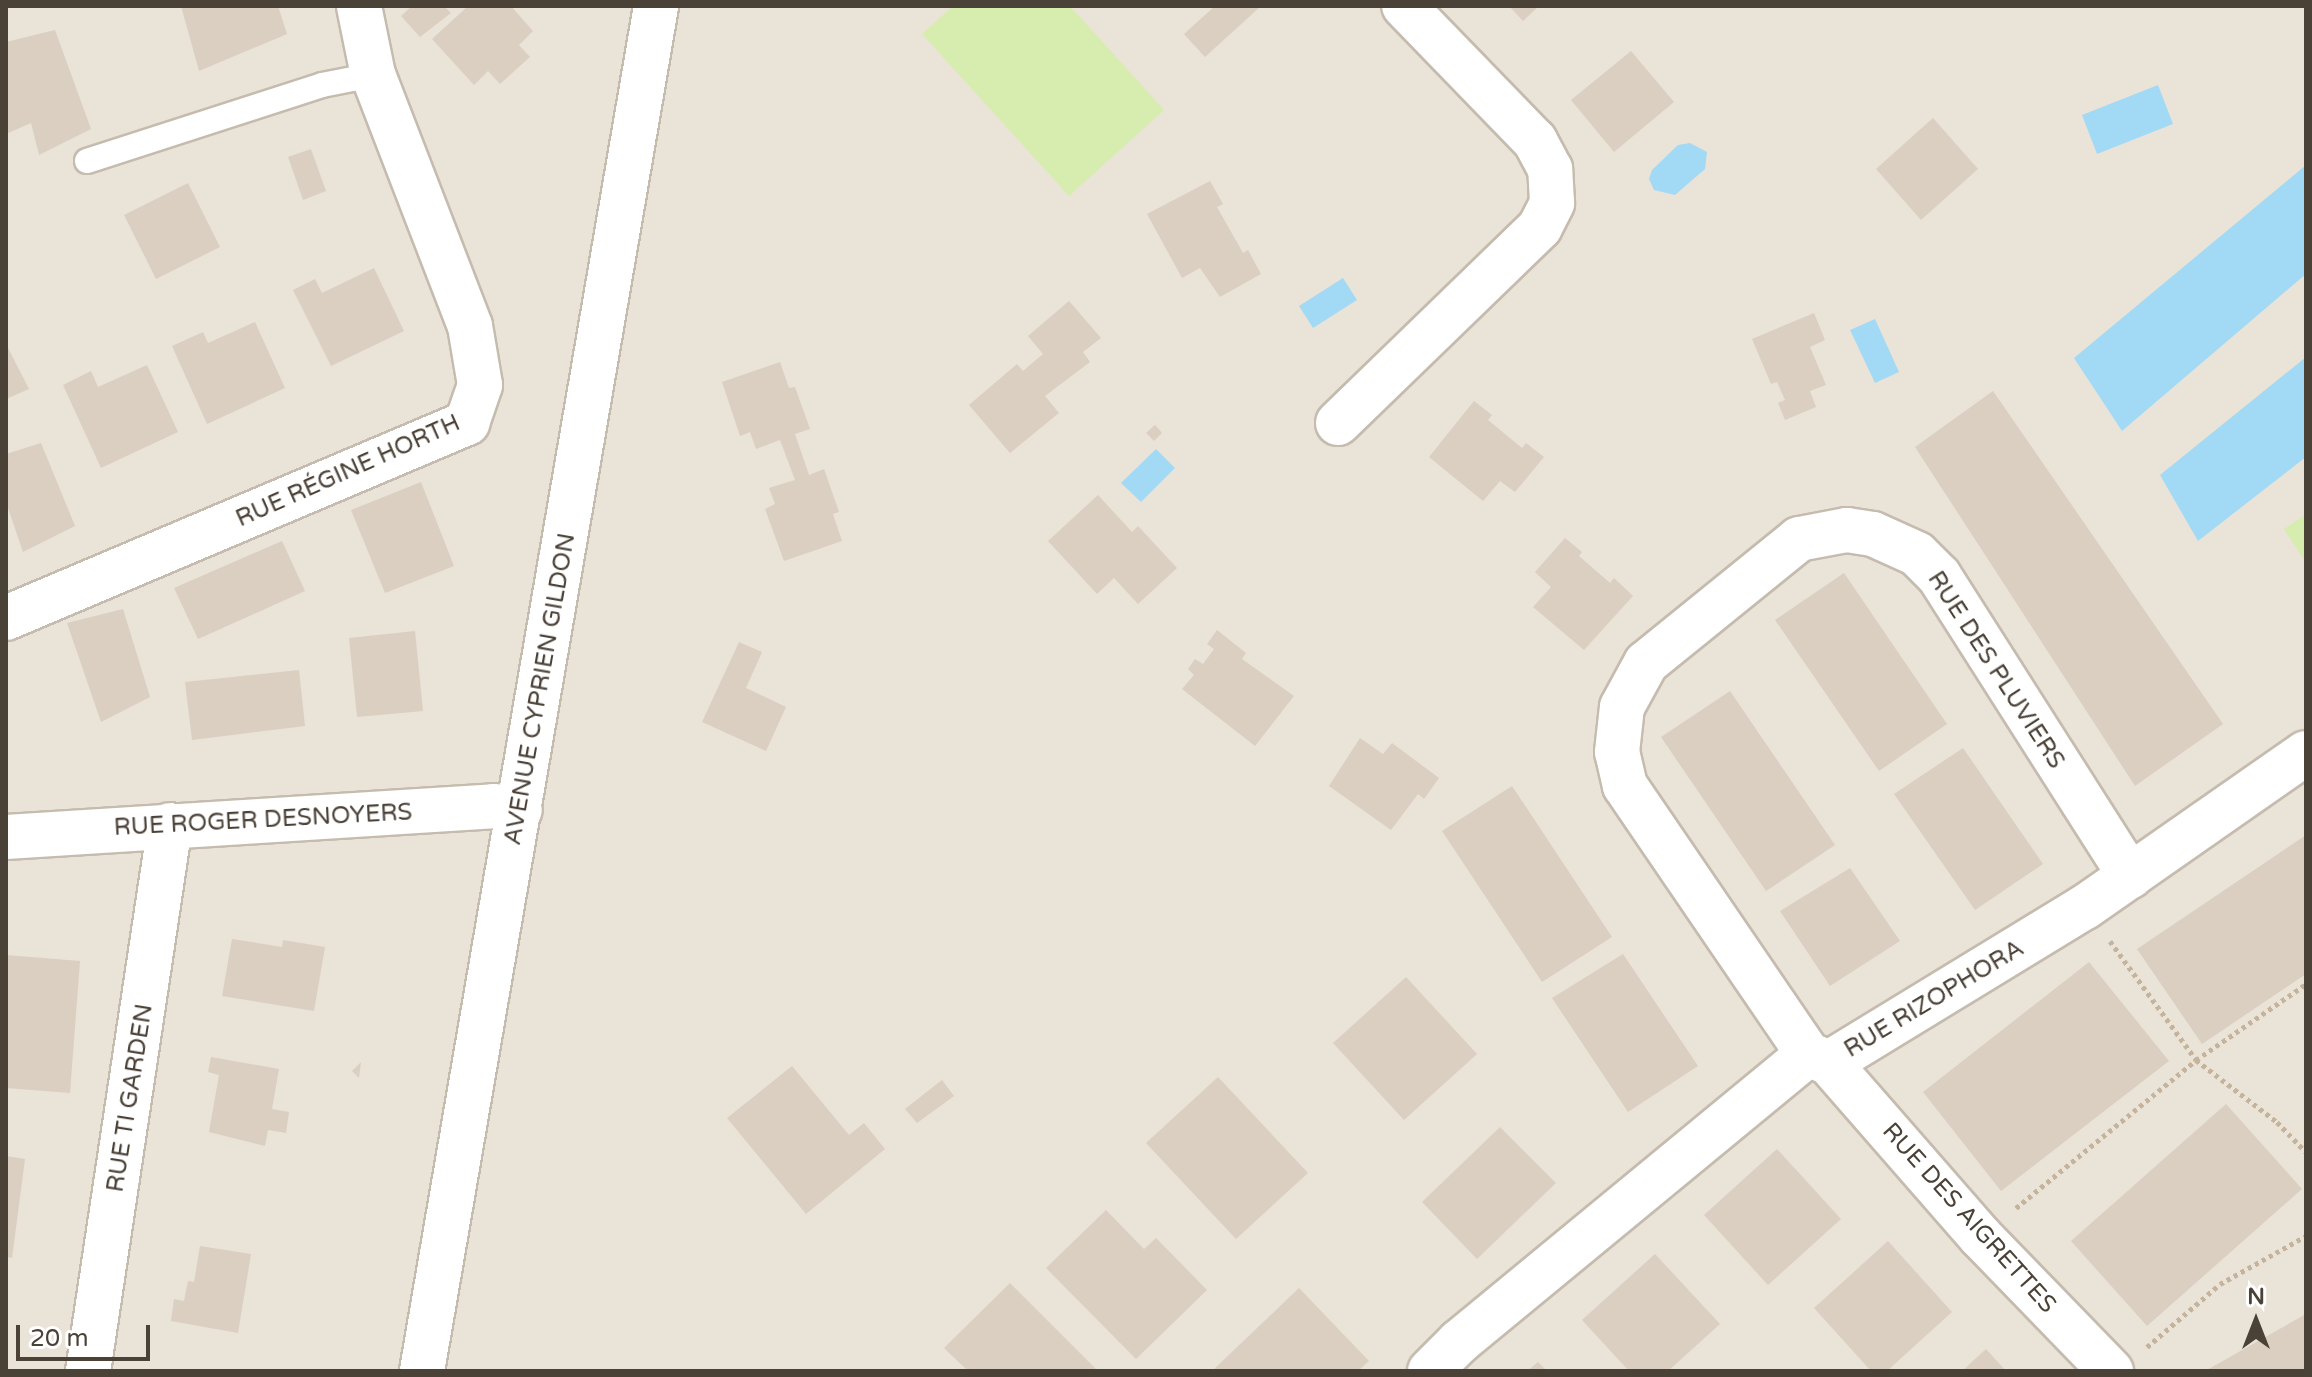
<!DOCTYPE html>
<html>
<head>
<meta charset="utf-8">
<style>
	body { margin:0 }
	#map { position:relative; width:2312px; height:1377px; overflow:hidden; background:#f6f1e9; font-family:"Varela Round",sans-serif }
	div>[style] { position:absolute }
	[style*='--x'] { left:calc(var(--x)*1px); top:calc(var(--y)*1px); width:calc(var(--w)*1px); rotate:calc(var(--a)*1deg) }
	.residential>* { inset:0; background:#eae3d7 }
	.green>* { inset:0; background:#d6edaf }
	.water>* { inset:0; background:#a2daf6 }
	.building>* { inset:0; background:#dbcfc1 }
	.path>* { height:5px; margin-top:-2.5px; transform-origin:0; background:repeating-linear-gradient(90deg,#c5b39b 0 4px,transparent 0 8px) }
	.roads { filter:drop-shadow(2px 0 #c5bbae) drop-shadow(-2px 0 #c5bbae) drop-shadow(0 2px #c5bbae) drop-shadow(0 -2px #c5bbae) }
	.service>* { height:24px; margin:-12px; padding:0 12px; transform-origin:12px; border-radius:12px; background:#fff }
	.minor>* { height:44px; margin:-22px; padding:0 22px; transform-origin:22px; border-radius:22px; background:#fff }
	.tertiary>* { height:44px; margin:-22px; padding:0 22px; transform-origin:22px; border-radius:22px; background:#fff }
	span { translate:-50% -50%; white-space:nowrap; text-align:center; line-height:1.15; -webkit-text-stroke:6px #fff; paint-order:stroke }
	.street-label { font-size:24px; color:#4a4137 }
	.frame { position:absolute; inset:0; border:8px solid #4a4137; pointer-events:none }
	.north { position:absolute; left:2216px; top:1281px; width:80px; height:80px; -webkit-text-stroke:6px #fff; paint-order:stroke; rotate:0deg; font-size:22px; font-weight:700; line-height:32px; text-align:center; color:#4a4137 }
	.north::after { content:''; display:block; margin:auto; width:28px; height:36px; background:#4a4137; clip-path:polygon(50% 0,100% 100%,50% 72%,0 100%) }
	.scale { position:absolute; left:16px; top:1325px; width:134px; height:36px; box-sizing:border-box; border:4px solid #4a4137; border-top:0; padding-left:10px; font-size:24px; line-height:28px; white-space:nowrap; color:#4a4137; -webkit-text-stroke:6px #fff; paint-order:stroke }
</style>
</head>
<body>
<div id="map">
	<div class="residential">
		<i style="clip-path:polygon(6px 6px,2306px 6px,2306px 1371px,6px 1371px)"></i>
	</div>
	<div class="green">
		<i style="clip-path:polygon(953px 6px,1070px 6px,1164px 110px,1069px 196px,922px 34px)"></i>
		<i style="clip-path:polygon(2306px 514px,2306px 563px,2284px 529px)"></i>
	</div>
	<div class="water">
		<i style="clip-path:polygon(2158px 85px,2173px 124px,2097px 154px,2082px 115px)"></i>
		<i style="clip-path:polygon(1690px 143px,1707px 152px,1705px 169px,1675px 195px,1654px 190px,1649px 179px,1652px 170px,1678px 145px)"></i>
		<i style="clip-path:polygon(2306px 165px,2306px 274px,2122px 431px,2074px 358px)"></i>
		<i style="clip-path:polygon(1343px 278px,1357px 300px,1313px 328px,1299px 306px)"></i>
		<i style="clip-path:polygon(1875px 319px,1899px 372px,1875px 383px,1850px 330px)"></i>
		<i style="clip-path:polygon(2306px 357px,2306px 457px,2198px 541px,2160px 475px)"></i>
		<i style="clip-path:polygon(1156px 449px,1175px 468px,1141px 502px,1121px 483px)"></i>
	</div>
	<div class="building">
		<i style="clip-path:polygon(181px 6px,278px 6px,287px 34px,199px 71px)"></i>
		<i style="clip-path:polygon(412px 6px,444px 6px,451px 13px,420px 37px,401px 16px)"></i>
		<i style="clip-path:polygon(468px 6px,511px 6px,533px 31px,519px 45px,530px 57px,500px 84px,488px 71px,474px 85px,432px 39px)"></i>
		<i style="clip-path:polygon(1215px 6px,1261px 6px,1205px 57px,1184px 34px)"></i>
		<i style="clip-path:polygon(1509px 6px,1539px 6px,1523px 21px)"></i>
		<i style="clip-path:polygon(55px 30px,91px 129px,39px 155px,31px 123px,6px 134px,6px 42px)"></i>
		<i style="clip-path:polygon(1631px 51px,1674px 102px,1614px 152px,1571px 100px)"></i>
		<i style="clip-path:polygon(1933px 118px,1978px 169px,1921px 220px,1876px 169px)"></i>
		<i style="clip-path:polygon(311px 149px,326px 191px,303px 200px,288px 157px)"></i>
		<i style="clip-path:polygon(1210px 181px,1223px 204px,1217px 207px,1243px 253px,1248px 250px,1261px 274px,1220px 297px,1200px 268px,1182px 278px,1147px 214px)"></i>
		<i style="clip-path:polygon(188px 183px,220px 247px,156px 279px,124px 215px)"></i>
		<i style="clip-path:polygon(374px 268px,404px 331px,331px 366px,293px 290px,315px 279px,322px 293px)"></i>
		<i style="clip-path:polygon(1069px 301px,1101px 338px,1083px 352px,1090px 362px,1045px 396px,1059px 413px,1010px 453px,969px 405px,1017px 364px,1023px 371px,1043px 354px,1028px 336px)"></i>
		<i style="clip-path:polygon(1814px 313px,1825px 340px,1810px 347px,1826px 385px,1810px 391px,1816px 407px,1785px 420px,1778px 403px,1785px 400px,1777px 382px,1771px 384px,1752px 339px)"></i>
		<i style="clip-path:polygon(255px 322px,285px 388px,207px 424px,172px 346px,203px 332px,208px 343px)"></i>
		<i style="clip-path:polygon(6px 344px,29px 389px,6px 399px)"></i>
		<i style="clip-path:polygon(780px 362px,789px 388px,795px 387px,810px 429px,795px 434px,809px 475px,824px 469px,839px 512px,833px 514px,842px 541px,784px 561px,765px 509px,775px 504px,769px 488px,795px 480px,780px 440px,756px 449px,750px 432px,740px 436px,722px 382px)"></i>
		<i style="clip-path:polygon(147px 365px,178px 432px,101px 468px,63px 385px,91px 371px,98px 387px)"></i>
		<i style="clip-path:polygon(1993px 391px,2223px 724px,2135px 786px,1915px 447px)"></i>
		<i style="clip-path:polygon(1474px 401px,1492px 415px,1488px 420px,1522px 448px,1526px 443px,1544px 457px,1515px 492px,1500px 481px,1483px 501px,1429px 457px)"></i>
		<i style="clip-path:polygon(1155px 425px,1162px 433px,1154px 441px,1146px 433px)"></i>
		<i style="clip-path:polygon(41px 443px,75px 526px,23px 552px,6px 502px,6px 454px)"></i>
		<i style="clip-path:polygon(421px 482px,454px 566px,385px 593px,351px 510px)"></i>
		<i style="clip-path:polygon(1098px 495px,1132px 532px,1138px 526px,1177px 568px,1138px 604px,1114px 578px,1097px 594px,1048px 541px)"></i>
		<i style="clip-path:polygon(1565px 538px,1582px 552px,1579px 556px,1610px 583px,1614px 578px,1633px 596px,1584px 650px,1533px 607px,1551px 587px,1535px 572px)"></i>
		<i style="clip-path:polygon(282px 541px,305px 591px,198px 639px,174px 588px)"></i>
		<i style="clip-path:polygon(1844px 573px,1947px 724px,1879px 771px,1775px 620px)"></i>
		<i style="clip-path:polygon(123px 609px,150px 697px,101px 722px,67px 623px)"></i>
		<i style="clip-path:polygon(1217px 630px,1246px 653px,1242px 659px,1294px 696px,1255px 746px,1182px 689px,1194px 675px,1188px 669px,1195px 659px,1203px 664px,1214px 649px,1207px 644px)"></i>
		<i style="clip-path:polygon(415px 631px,423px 711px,357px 717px,349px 638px)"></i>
		<i style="clip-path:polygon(739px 642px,762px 652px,746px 688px,786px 707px,766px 751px,702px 722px)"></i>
		<i style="clip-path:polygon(299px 670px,305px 726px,192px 740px,185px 682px)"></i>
		<i style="clip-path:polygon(1730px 691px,1835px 845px,1766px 891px,1661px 737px)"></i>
		<i style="clip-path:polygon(1360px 738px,1383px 754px,1392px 743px,1439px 778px,1424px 799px,1418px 794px,1391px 830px,1329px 786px)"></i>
		<i style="clip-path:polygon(1963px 748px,2043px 864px,1975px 910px,1894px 794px)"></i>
		<i style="clip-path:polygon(1512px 786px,1612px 937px,1542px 982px,1442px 831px)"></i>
		<i style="clip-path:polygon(2306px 835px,2306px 974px,2202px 1044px,2137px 949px)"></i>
		<i style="clip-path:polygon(1850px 868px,1900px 941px,1830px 986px,1780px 911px)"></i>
		<i style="clip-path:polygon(232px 939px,282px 947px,283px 940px,325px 947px,314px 1011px,222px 996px)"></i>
		<i style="clip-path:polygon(1623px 954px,1698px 1066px,1628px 1112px,1552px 998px)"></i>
		<i style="clip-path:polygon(6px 955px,80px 961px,70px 1093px,6px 1088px)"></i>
		<i style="clip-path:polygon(2089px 962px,2169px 1061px,2001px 1191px,1923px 1092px)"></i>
		<i style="clip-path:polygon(1406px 977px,1477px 1054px,1404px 1120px,1333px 1043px)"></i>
		<i style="clip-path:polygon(211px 1057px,279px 1069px,272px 1109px,289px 1112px,286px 1133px,268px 1130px,265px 1146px,209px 1132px,219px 1075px,208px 1072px)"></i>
		<i style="clip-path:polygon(361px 1062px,359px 1078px,352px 1071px)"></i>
		<i style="clip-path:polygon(792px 1066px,849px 1135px,864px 1123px,885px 1149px,806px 1214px,727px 1118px)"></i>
		<i style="clip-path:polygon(1218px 1077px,1308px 1173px,1236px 1239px,1146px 1143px)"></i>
		<i style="clip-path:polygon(942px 1080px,954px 1096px,917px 1123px,905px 1109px)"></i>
		<i style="clip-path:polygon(2226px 1104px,2302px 1189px,2147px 1326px,2071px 1241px)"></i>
		<i style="clip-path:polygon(1500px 1127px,1556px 1183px,1477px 1259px,1422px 1202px)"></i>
		<i style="clip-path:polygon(1777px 1149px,1841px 1219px,1768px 1285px,1704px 1215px)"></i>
		<i style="clip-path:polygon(6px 1156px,25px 1159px,12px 1258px,6px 1257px)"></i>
		<i style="clip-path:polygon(1106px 1210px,1144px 1249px,1156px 1238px,1207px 1290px,1136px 1359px,1046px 1268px)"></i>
		<i style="clip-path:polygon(1888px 1241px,1952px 1312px,1887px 1371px,1871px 1371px,1814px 1308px)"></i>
		<i style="clip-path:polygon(200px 1246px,251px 1254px,238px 1333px,171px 1321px,174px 1299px,184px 1301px,188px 1281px,194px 1282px)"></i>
		<i style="clip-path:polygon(1655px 1254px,1720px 1324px,1668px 1371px,1629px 1371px,1582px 1320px)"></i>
		<i style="clip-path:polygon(1010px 1283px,1098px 1371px,968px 1371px,944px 1348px)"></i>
		<i style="clip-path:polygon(1299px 1288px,1369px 1361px,1358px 1371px,1212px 1371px)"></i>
		<i style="clip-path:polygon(2306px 1314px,2306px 1371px,2205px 1371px)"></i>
		<i style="clip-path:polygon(1986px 1349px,2006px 1371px,1962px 1371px)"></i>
		<i style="clip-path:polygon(1538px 1362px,1547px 1371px,1527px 1371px)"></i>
	</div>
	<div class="path">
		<i style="--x:2110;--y:941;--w:147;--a:54.1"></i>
		<i style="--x:2196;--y:1060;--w:102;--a:37.4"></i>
		<i style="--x:2277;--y:1122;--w:42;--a:46"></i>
		<i style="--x:2016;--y:1208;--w:233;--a:-39.4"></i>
		<i style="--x:2196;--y:1060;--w:134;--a:-34.6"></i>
		<i style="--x:2147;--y:1347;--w:96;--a:-40.8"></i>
		<i style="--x:2220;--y:1284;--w:98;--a:-29.2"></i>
	</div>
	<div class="roads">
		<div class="service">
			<i style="--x:87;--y:161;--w:247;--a:-17.9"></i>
			<i style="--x:322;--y:85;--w:52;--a:-11.1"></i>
		</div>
		<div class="minor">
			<i style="--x:1338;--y:423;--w:281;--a:-44.1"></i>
			<i style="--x:1540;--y:227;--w:27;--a:-63"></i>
			<i style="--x:1552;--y:203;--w:34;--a:-93"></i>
			<i style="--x:1550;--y:169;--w:32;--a:-118"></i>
			<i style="--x:1535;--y:141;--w:188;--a:-134.1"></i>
			<i style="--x:6;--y:618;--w:501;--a:-22.93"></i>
			<i style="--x:467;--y:423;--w:40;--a:-71.1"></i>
			<i style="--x:480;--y:385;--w:60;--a:-99.6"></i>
			<i style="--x:470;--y:326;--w:269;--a:-111.1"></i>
			<i style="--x:373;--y:75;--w:70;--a:-101.5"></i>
			<i style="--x:6;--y:837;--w:489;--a:-3.6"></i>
			<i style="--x:494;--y:806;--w:26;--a:9"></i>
			<i style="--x:1808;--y:1054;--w:325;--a:-124.3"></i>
			<i style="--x:1625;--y:786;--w:35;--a:-103"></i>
			<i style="--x:1617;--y:752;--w:45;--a:-83.7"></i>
			<i style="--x:1622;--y:707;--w:50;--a:-61.4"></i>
			<i style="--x:1646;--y:663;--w:197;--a:-39"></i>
			<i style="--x:1799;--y:539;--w:49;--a:-10.6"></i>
			<i style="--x:1847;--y:530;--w:26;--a:9"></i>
			<i style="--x:1873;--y:534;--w:48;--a:24.4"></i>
			<i style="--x:1917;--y:554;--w:31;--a:45"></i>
			<i style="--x:1939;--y:576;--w:356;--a:57.5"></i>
			<i style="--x:1808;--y:1054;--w:23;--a:23"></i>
			<i style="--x:1829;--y:1063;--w:300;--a:-31.4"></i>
			<i style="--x:2085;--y:907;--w:269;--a:-34.9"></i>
			<i style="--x:1829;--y:1063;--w:231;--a:48.9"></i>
			<i style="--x:1981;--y:1237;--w:187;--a:45.9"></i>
			<i style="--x:88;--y:1371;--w:552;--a:-81.46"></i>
			<i style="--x:1430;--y:1371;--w:41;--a:-45"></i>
			<i style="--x:1459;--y:1342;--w:452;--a:-39.5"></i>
		</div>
		<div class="tertiary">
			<i style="--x:422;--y:1371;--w:1385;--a:-80.27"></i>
		</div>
	</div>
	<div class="street-label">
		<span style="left:348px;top:471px;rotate:-24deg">RUE RÉGINE HORTH</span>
		<span style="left:1996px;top:670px;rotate:57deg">RUE DES PLUVIERS</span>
		<span style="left:540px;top:689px;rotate:-80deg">AVENUE CYPRIEN GILDON</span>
		<span style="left:263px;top:820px;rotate:-3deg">RUE ROGER DESNOYERS</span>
		<span style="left:1934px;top:999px;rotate:-31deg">RUE RIZOPHORA</span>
		<span style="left:130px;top:1098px;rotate:-81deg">RUE TI GARDEN</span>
		<span style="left:1969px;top:1218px;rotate:48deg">RUE DES AIGRETTES</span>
	</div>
	<div class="frame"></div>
	<div class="north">N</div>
	<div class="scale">20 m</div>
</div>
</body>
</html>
